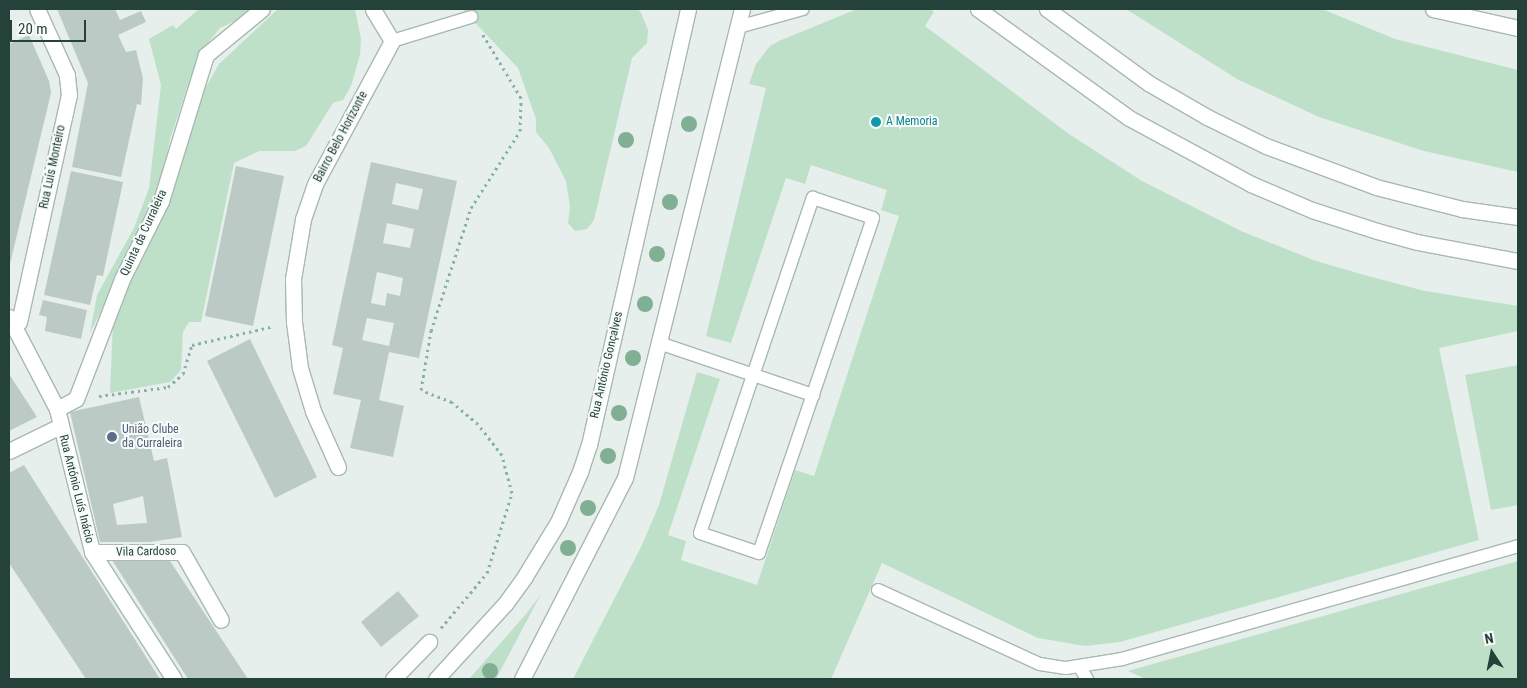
<!DOCTYPE html>
<html>
<head>
<meta charset="utf-8">
<style>
	body { margin:0 }
	#map { position:relative; width:1527px; height:688px; overflow:hidden; background:#e6efeb; font-family:"Roboto Condensed",sans-serif }
	div>[style] { position:absolute }
	[style*='--x'] { left:calc(var(--x)*1px); top:calc(var(--y)*1px); width:calc(var(--w)*1px); rotate:calc(var(--a)*1deg) }
	.green>* { inset:0; background:#bfe0c8 }
	.building>* { inset:0; background:#bbcac4 }
	.path>* { height:3px; margin-top:-1.5px; transform-origin:0; background:repeating-linear-gradient(90deg,#86b3a5 0 2.5px,transparent 0 6.5px) }
	.roads { filter:drop-shadow(1px 0 #a8b8b2) drop-shadow(-1px 0 #a8b8b2) drop-shadow(0 1px #a8b8b2) drop-shadow(0 -1px #a8b8b2) }
	.service>* { height:12px; margin:-6px; padding:0 6px; transform-origin:6px; border-radius:6px; background:#fff }
	.minor>* { height:15px; margin:-7.5px; padding:0 7.5px; transform-origin:7.5px; border-radius:7.5px; background:#fff }
	.secondary>* { height:15px; margin:-7.5px; padding:0 7.5px; transform-origin:7.5px; border-radius:7.5px; background:#fff }
	.trees>* { width:16px; height:16px; margin:-8px; border-radius:50%; background:#80af93 }
	.dots>* { width:14px; height:14px; translate:-50% -50%; box-sizing:border-box; border:2px solid #f7fbf9; border-radius:50% }
	span { translate:-50% -50%; white-space:nowrap; text-align:center; line-height:1.15; -webkit-text-stroke:4px #f7fbf9; paint-order:stroke }
	.culture-label { font-size:12px; color:#0d838f }
	.left { translate:0 -50%; text-align:left }
	.street-label { font-size:12px; color:#24423a }
	.service-label { font-size:12px; color:#4e5e75 }
	.frame { position:absolute; inset:0; border:10px solid #24423a; pointer-events:none }
	.north { position:absolute; left:1467px; top:628px; width:50px; height:50px; -webkit-text-stroke:4px #f7fbf9; paint-order:stroke; rotate:349deg; font-size:14px; font-weight:700; line-height:20px; text-align:center; color:#24423a }
	.north::after { content:''; display:block; margin:auto; width:18px; height:22px; background:#24423a; clip-path:polygon(50% 0,100% 100%,50% 72%,0 100%) }
	.scale { position:absolute; left:10px; top:20px; width:76px; height:22px; box-sizing:border-box; border:2px solid #24423a; border-top:0; padding-left:6px; font-size:15px; line-height:18px; white-space:nowrap; color:#24423a; -webkit-text-stroke:4px #f7fbf9; paint-order:stroke }
</style>
</head>
<body>
<div id="map">
	<div class="green">
		<i style="clip-path:polygon(199px 9px,261px 9px,220px 28px,198px 55px,170px 139px,159px 194px,90px 333px,97px 295px,134px 228px,149px 188px,161px 85px,149px 39px,173px 25px,176px 29px)"></i>
		<i style="clip-path:polygon(278px 9px,355px 9px,361px 39px,360px 55px,351px 86px,343px 100px,333px 103px,306px 146px,295px 151px,259px 151px,234px 163px,201px 322px,189px 322px,183px 332px,181px 370px,170px 382px,110px 393px,113px 323px,124px 287px,162px 219px,194px 108px,219px 64px)"></i>
		<i style="clip-path:polygon(462px 9px,638px 9px,641px 13px,648px 30px,647px 43px,632px 58px,594px 220px,587px 229px,575px 231px,568px 223px,570px 207px,566px 181px,549px 148px,536px 132px,536px 119px,518px 68px)"></i>
		<i style="clip-path:polygon(857px 9px,931px 9px,934px 12px,925px 26px,1069px 134px,1142px 181px,1241px 231px,1316px 261px,1368px 276px,1425px 291px,1518px 306px,1518px 331px,1439px 348px,1479px 540px,1120px 642px,1085px 646px,1038px 638px,882px 563px,831px 679px,573px 679px,642px 545px,659px 505px,697px 372px,720px 379px,668px 535px,686px 541px,681px 560px,757px 585px,795px 470px,814px 476px,899px 216px,881px 210px,887px 190px,811px 165px,805px 184px,786px 178px,731px 343px,706px 336px,766px 88px,749px 84px,756px 64px,770px 46px,779px 41px)"></i>
		<i style="clip-path:polygon(1126px 9px,1322px 9px,1395px 39px,1518px 70px,1518px 172px,1424px 151px,1319px 117px,1237px 79px)"></i>
		<i style="clip-path:polygon(1518px 365px,1518px 505px,1491px 510px,1465px 375px)"></i>
		<i style="clip-path:polygon(1518px 561px,1518px 679px,1146px 679px,1128px 671px)"></i>
		<i style="clip-path:polygon(541px 594px,496px 679px,469px 679px,526px 614px)"></i>
	</div>
	<div class="building">
		<i style="clip-path:polygon(57px 9px,115px 9px,120px 20px,141px 11px,146px 22px,118px 35px,126px 52px,136px 50px,143px 78px,141px 105px,137px 104px,121px 177px,72px 167px,88px 83px)"></i>
		<i style="clip-path:polygon(29px 35px,49px 81px,51px 93px,9px 268px,9px 44px)"></i>
		<i style="clip-path:polygon(evenodd,371px 162px,457px 181px,419px 358px,389px 352px,379px 400px,404px 406px,393px 457px,350px 448px,361px 400px,333px 394px,343px 348px,332px 345px,371px 162px,396px 183px,423px 189px,418px 210px,392px 204px,396px 183px,371px 162px,387px 223px,414px 229px,410px 248px,383px 243px,387px 223px,371px 162px,377px 272px,403px 278px,400px 296px,387px 293px,385px 306px,371px 303px,377px 272px,371px 162px,367px 318px,394px 323px,389px 346px,362px 340px,367px 318px)"></i>
		<i style="clip-path:polygon(236px 166px,284px 176px,253px 326px,205px 316px)"></i>
		<i style="clip-path:polygon(71px 171px,123px 182px,103px 276px,97px 275px,90px 305px,44px 295px)"></i>
		<i style="clip-path:polygon(43px 300px,87px 310px,81px 339px,45px 331px,47px 317px,39px 315px)"></i>
		<i style="clip-path:polygon(250px 339px,317px 477px,275px 498px,207px 361px)"></i>
		<i style="clip-path:polygon(9px 374px,37px 417px,9px 431px)"></i>
		<i style="clip-path:polygon(evenodd,139px 397px,154px 461px,167px 458px,182px 537px,150px 542px,100px 542px,70px 412px,139px 397px,143px 496px,147px 523px,117px 525px,113px 504px,143px 496px)"></i>
		<i style="clip-path:polygon(24px 465px,160px 679px,86px 679px,9px 563px,9px 473px)"></i>
		<i style="clip-path:polygon(166px 555px,248px 679px,188px 679px,112px 560px)"></i>
		<i style="clip-path:polygon(398px 591px,419px 616px,381px 647px,361px 622px)"></i>
	</div>
	<div class="path">
		<i style="--x:99;--y:396;--w:70;--a:-7.4"></i>
		<i style="--x:168;--y:387;--w:20;--a:-41"></i>
		<i style="--x:183;--y:374;--w:30;--a:-73"></i>
		<i style="--x:192;--y:345;--w:84;--a:-13"></i>
		<i style="--x:441;--y:628;--w:72;--a:-50.1"></i>
		<i style="--x:487;--y:573;--w:84;--a:-72.6"></i>
		<i style="--x:512;--y:493;--w:39;--a:-105"></i>
		<i style="--x:502;--y:455;--w:39;--a:-128"></i>
		<i style="--x:478;--y:424;--w:34;--a:-140"></i>
		<i style="--x:452;--y:402;--w:33;--a:-159"></i>
		<i style="--x:421;--y:390;--w:60;--a:-80.4"></i>
		<i style="--x:431;--y:331;--w:129;--a:-72"></i>
		<i style="--x:471;--y:208;--w:91;--a:-57.5"></i>
		<i style="--x:520;--y:131;--w:33;--a:-88"></i>
		<i style="--x:521;--y:98;--w:76;--a:-121"></i>
	</div>
	<div class="roads">
		<div class="service">
			<i style="--x:738;--y:27;--w:67;--a:-15.5"></i>
			<i style="--x:392;--y:41;--w:83;--a:-16.9"></i>
			<i style="--x:813;--y:198;--w:63;--a:18.4"></i>
			<i style="--x:873;--y:218;--w:354;--a:108.8"></i>
			<i style="--x:759;--y:553;--w:62;--a:-161.3"></i>
			<i style="--x:700;--y:533;--w:354;--a:-71.4"></i>
			<i style="--x:659;--y:343;--w:163;--a:18.7"></i>
			<i style="--x:878;--y:590;--w:178;--a:24.6"></i>
			<i style="--x:1040;--y:664;--w:26;--a:9"></i>
			<i style="--x:1066;--y:668;--w:57;--a:-9.1"></i>
			<i style="--x:1122;--y:659;--w:412;--a:-15.9"></i>
			<i style="--x:1079;--y:666;--w:15;--a:58"></i>
		</div>
		<div class="minor">
			<i style="--x:1433;--y:9;--w:87;--a:12.6"></i>
			<i style="--x:9;--y:317;--w:104;--a:62.4"></i>
			<i style="--x:57;--y:409;--w:147;--a:76.2"></i>
			<i style="--x:92;--y:552;--w:151;--a:57.2"></i>
			<i style="--x:13;--y:324;--w:6;--a:-18"></i>
			<i style="--x:19;--y:322;--w:232;--a:-77.6"></i>
			<i style="--x:69;--y:95;--w:20;--a:-96"></i>
			<i style="--x:67;--y:75;--w:72;--a:-114.4"></i>
			<i style="--x:57;--y:409;--w:21;--a:-28"></i>
			<i style="--x:76;--y:399;--w:129;--a:-69"></i>
			<i style="--x:122;--y:279;--w:87;--a:-63.4"></i>
			<i style="--x:161;--y:201;--w:153;--a:-72.9"></i>
			<i style="--x:206;--y:55;--w:72;--a:-39.4"></i>
			<i style="--x:9;--y:451;--w:57;--a:-26.1"></i>
			<i style="--x:338;--y:467;--w:61;--a:-114.1"></i>
			<i style="--x:313;--y:411;--w:45;--a:-106.8"></i>
			<i style="--x:300;--y:368;--w:46;--a:-97.4"></i>
			<i style="--x:294;--y:322;--w:43;--a:-91.3"></i>
			<i style="--x:293;--y:279;--w:61;--a:-80.5"></i>
			<i style="--x:303;--y:219;--w:37;--a:-71"></i>
			<i style="--x:315;--y:184;--w:162;--a:-61.7"></i>
			<i style="--x:392;--y:41;--w:37;--a:-121"></i>
			<i style="--x:92;--y:552;--w:90;--a:0"></i>
			<i style="--x:182;--y:552;--w:78;--a:60.2"></i>
			<i style="--x:393;--y:679;--w:52;--a:-45.8"></i>
		</div>
		<div class="secondary">
			<i style="--x:978;--y:9;--w:186;--a:35.8"></i>
			<i style="--x:1129;--y:118;--w:139;--a:28.4"></i>
			<i style="--x:1251;--y:184;--w:66;--a:23.1"></i>
			<i style="--x:1312;--y:210;--w:68;--a:17.9"></i>
			<i style="--x:1377;--y:231;--w:41;--a:15.4"></i>
			<i style="--x:1417;--y:242;--w:103;--a:10.7"></i>
			<i style="--x:1047;--y:9;--w:127;--a:36.1"></i>
			<i style="--x:1150;--y:84;--w:66;--a:30.1"></i>
			<i style="--x:1207;--y:117;--w:66;--a:26.2"></i>
			<i style="--x:1266;--y:146;--w:117;--a:20.4"></i>
			<i style="--x:1376;--y:187;--w:89;--a:14.3"></i>
			<i style="--x:1462;--y:209;--w:57;--a:8.1"></i>
			<i style="--x:436;--y:679;--w:102;--a:-47.4"></i>
			<i style="--x:505;--y:604;--w:34;--a:-54"></i>
			<i style="--x:525;--y:576;--w:63;--a:-58.6"></i>
			<i style="--x:558;--y:522;--w:55;--a:-66.3"></i>
			<i style="--x:580;--y:472;--w:28;--a:-72"></i>
			<i style="--x:589;--y:445;--w:447;--a:-77.2"></i>
			<i style="--x:522;--y:679;--w:226;--a:-62.9"></i>
			<i style="--x:625;--y:478;--w:483;--a:-76"></i>
		</div>
	</div>
	<div class="trees">
		<i style="left:689px;top:124px"></i>
		<i style="left:626px;top:140px"></i>
		<i style="left:670px;top:202px"></i>
		<i style="left:657px;top:254px"></i>
		<i style="left:645px;top:304px"></i>
		<i style="left:633px;top:358px"></i>
		<i style="left:619px;top:413px"></i>
		<i style="left:608px;top:456px"></i>
		<i style="left:588px;top:508px"></i>
		<i style="left:568px;top:548px"></i>
		<i style="left:490px;top:671px"></i>
	</div>
	<div class="dots">
		<i style="left:876px;top:122px;background:#0f9aa8"></i>
		<i style="left:112px;top:437px;background:#5c6f8a"></i>
	</div>
	<div class="culture-label">
		<span class="left" style="left:886px;top:122px">A Memoria</span>
	</div>
	<div class="street-label">
		<span style="left:341px;top:137px;rotate:-62deg">Bairro Belo Horizonte</span>
		<span style="left:53px;top:167px;rotate:-78deg">Rua Luís Monteiro</span>
		<span style="left:144px;top:233px;rotate:-65deg">Quinta da Curraleira</span>
		<span style="left:607px;top:365px;rotate:-77deg">Rua António Gonçalves</span>
		<span style="left:76px;top:489px;rotate:76deg">Rua António Luís Inácio</span>
		<span style="left:146px;top:552px;rotate:-1deg">Vila Cardoso</span>
	</div>
	<div class="service-label">
		<span class="left" style="left:122px;top:437px">União Clube<br>da Curraleira</span>
	</div>
	<div class="frame"></div>
	<div class="north">N</div>
	<div class="scale">20 m</div>
</div>
</body>
</html>
